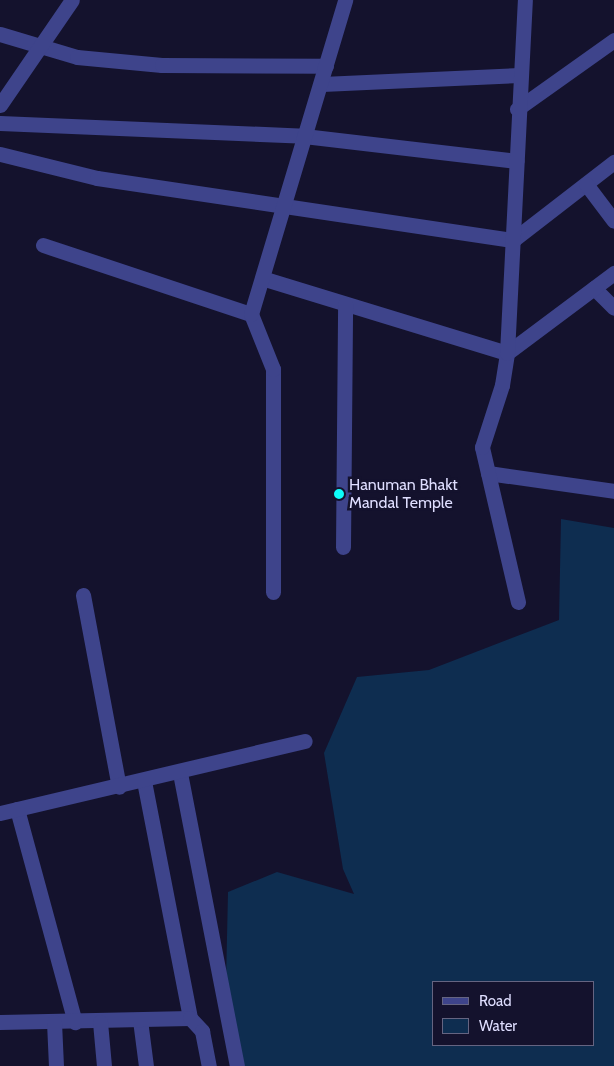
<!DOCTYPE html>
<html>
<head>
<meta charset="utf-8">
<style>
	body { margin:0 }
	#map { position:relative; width:614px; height:1066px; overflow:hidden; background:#14122d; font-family:Cabin,sans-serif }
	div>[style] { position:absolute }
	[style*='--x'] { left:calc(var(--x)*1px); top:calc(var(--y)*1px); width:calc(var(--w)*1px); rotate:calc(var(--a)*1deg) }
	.water>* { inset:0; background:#0e2d50 }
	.street>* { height:15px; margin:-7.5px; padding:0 7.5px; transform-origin:7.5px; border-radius:7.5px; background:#3e448b }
	.dots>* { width:14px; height:14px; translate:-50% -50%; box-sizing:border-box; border:2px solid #14122d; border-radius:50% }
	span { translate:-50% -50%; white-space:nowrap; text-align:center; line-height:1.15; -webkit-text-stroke:5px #14122d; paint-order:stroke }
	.poi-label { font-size:16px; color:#dfdeff }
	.left { translate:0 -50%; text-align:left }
	.legend { position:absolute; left:432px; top:981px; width:162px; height:65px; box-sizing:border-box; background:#14122d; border:1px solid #656481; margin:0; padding:6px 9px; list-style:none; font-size:15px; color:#dfdeff }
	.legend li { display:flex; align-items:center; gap:10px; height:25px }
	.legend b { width:25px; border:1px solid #656481 }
</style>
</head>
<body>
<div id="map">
	<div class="water">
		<i style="clip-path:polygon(evenodd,561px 519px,614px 528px,614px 1066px,240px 1066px,226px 982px,228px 892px,277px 872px,354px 894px,343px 869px,324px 753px,357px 677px,429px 670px,559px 620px,561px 519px,433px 982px,593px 982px,593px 1045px,433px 1045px,433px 982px)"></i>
	</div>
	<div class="street">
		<i style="--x:0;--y:34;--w:80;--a:16.6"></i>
		<i style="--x:77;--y:57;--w:85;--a:5.4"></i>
		<i style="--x:162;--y:65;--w:164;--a:0.3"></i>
		<i style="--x:322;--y:84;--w:198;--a:-2.6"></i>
		<i style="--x:0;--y:105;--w:127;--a:-55.6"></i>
		<i style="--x:517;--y:109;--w:119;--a:-35.4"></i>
		<i style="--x:0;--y:123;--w:304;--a:2.4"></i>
		<i style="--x:304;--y:136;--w:214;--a:6.7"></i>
		<i style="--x:0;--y:154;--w:100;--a:13.9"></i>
		<i style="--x:97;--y:178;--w:421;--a:8.5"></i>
		<i style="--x:513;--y:240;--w:128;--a:-37.7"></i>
		<i style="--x:586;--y:184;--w:46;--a:52.9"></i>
		<i style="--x:43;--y:245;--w:219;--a:18.4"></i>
		<i style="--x:265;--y:279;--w:253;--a:17"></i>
		<i style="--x:594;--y:288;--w:28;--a:45"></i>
		<i style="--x:507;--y:353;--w:134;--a:-36.8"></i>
		<i style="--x:488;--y:473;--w:127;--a:8.1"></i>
		<i style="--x:343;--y:547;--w:243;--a:-89.5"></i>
		<i style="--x:273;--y:592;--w:223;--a:-90"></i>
		<i style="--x:273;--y:369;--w:59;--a:-111.8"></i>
		<i style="--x:251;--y:314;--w:328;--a:-73.3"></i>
		<i style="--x:83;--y:595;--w:195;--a:79.4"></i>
		<i style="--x:518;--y:602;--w:159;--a:-103.1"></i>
		<i style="--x:482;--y:447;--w:65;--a:-72.1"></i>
		<i style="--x:502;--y:385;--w:32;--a:-81"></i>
		<i style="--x:507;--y:353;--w:353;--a:-87.1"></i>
		<i style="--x:180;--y:773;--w:298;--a:79"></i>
		<i style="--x:144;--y:781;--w:241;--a:79"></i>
		<i style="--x:17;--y:809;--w:221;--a:74.8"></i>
		<i style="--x:0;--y:813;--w:313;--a:-13.3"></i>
		<i style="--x:140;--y:1020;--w:46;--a:82.6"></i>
		<i style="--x:0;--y:1022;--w:190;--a:-1.2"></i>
		<i style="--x:190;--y:1018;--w:18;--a:47"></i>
		<i style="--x:202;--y:1031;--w:36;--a:79"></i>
		<i style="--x:54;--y:1022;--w:44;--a:87.4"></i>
		<i style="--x:100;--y:1022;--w:44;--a:84.8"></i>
	</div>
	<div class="dots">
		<i style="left:339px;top:494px;background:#0dfcfa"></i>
	</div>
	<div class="poi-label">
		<span class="left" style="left:349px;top:494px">Hanuman Bhakt<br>Mandal Temple</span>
	</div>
	<ul class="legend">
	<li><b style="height:6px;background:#3e448b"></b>Road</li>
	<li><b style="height:14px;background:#0e2d50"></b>Water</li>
	</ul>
</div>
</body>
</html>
